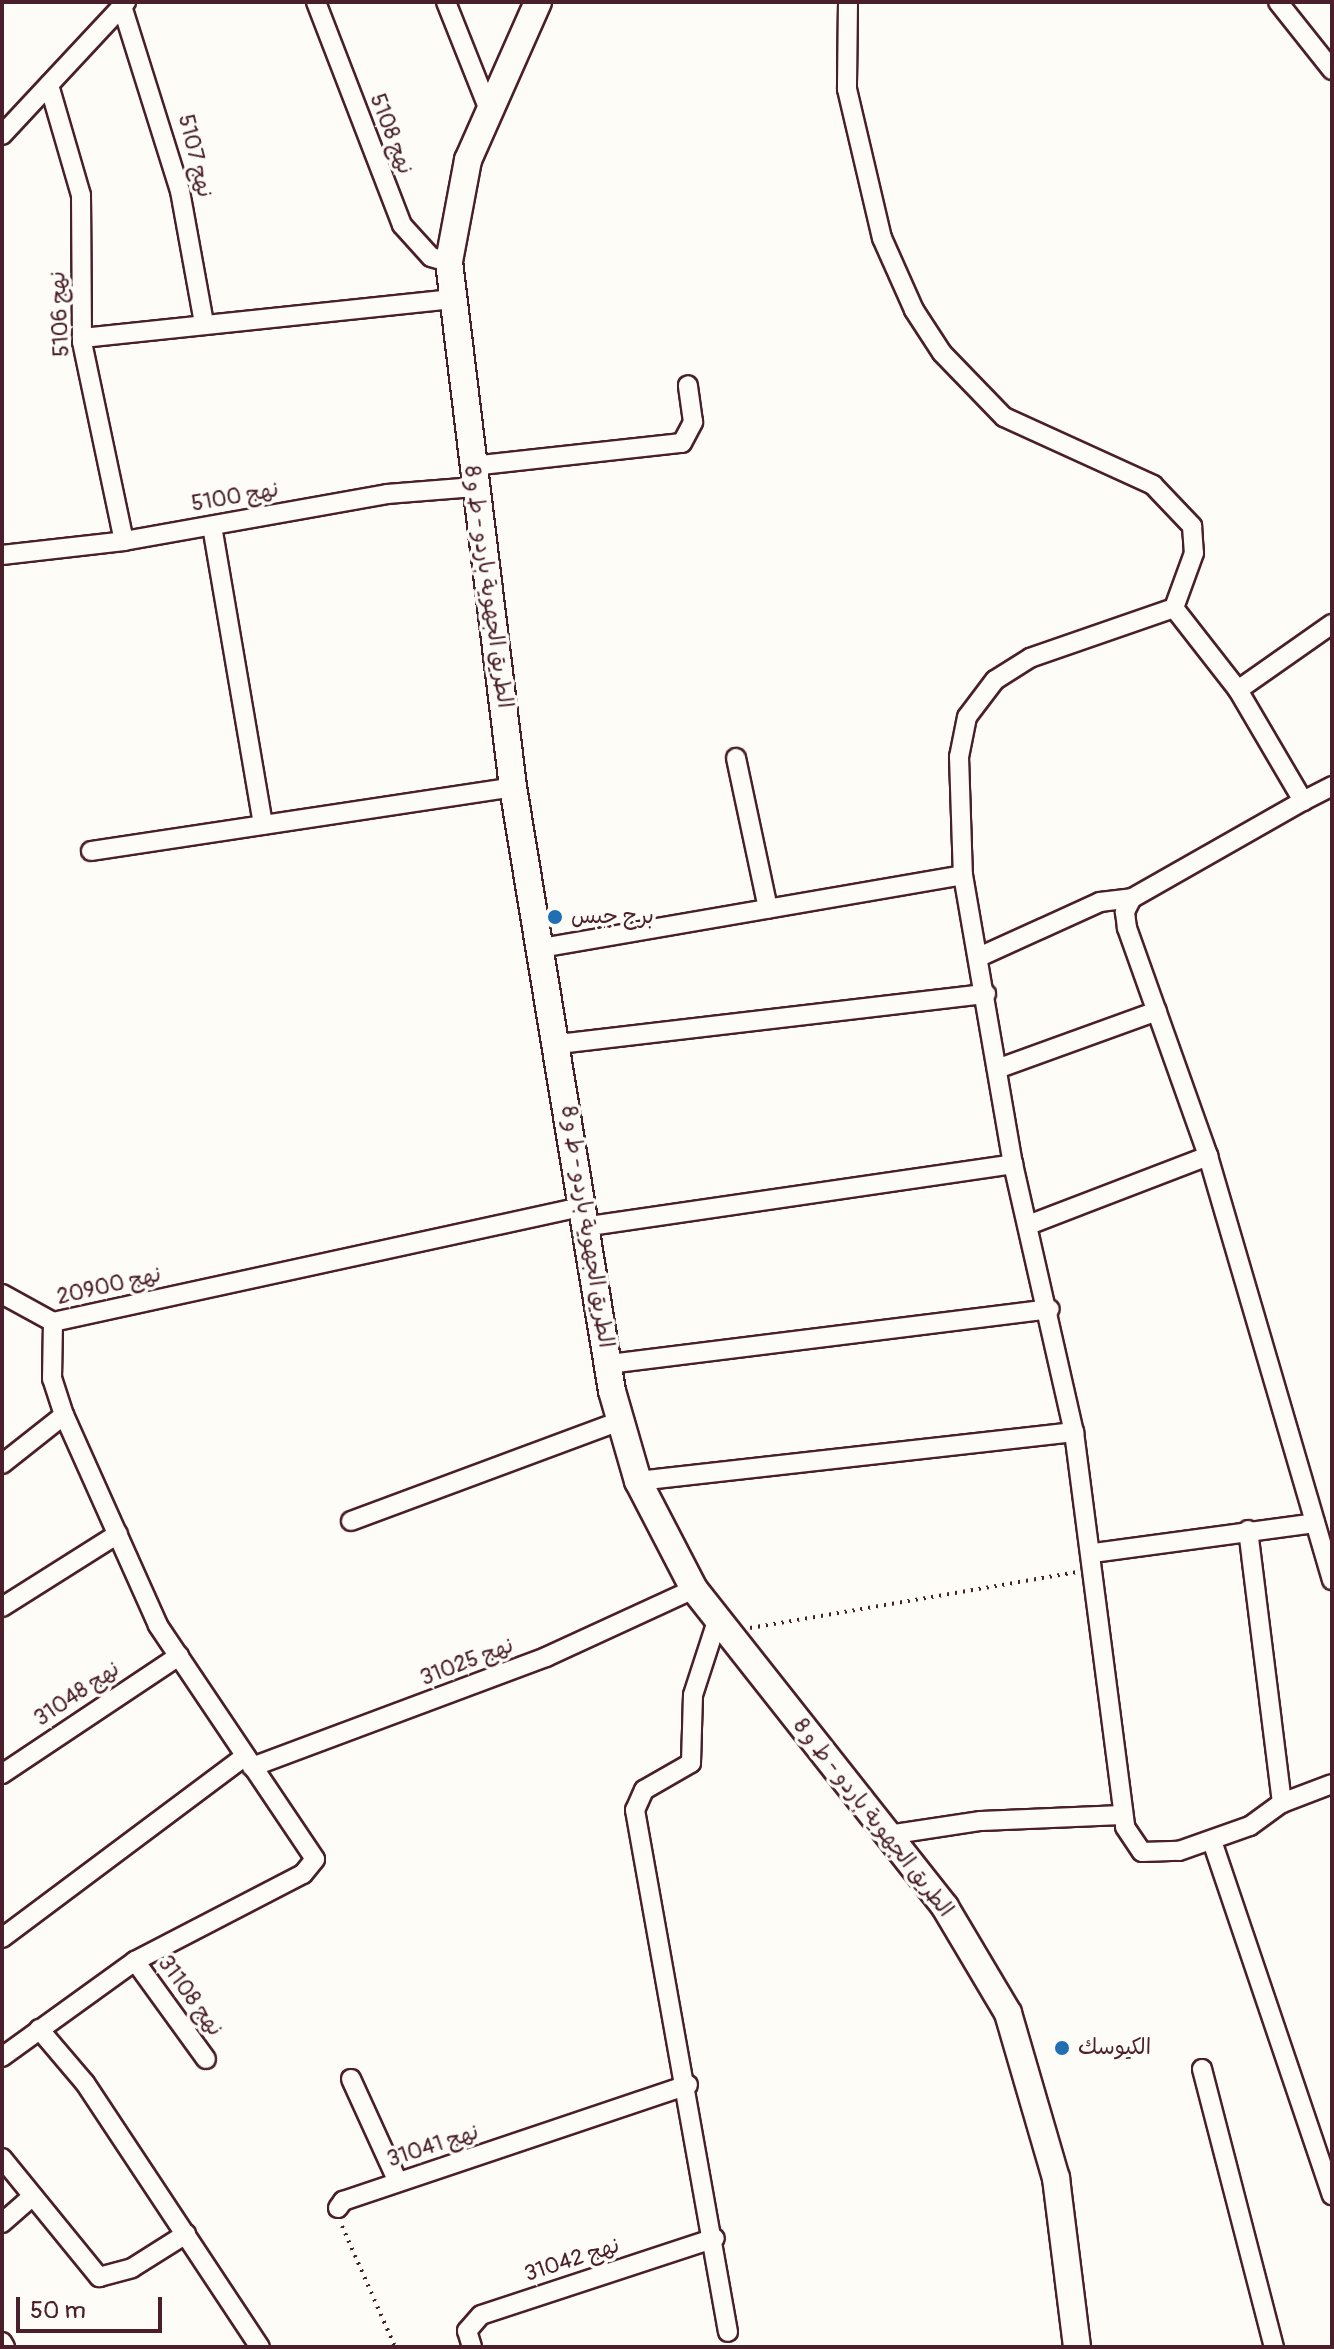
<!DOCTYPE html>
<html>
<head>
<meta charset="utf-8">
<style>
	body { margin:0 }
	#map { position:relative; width:1334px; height:2349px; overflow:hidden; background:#fdfcf7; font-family:Pangolin,"Playpen Sans Arabic",sans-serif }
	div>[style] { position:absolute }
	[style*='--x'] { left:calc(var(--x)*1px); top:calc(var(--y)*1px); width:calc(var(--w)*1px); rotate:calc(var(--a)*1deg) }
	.path>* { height:4px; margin-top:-2px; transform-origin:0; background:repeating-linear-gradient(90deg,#4a1f2b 0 2px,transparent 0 8px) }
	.roads { filter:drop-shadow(2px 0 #4a1f2b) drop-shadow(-2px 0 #4a1f2b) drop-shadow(0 2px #4a1f2b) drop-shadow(0 -2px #4a1f2b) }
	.minor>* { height:18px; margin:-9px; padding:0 9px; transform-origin:9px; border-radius:9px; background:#fdfcf7 }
	.secondary>* { height:26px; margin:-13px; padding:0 13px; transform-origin:13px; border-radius:13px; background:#fdfcf7 }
	.dots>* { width:22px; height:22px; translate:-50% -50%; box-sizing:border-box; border:4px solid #fdfcf7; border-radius:50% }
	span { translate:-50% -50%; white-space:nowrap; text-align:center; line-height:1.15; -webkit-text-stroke:7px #fdfcf7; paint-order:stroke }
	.street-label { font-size:22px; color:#4a1f2b }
	.poi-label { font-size:22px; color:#4a1f2b }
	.left { translate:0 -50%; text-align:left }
	.frame { position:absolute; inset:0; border:4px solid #4a1f2b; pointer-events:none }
	.scale { position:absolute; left:16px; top:2297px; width:146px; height:36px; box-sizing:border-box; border:4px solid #4a1f2b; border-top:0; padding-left:10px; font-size:24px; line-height:28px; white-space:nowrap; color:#4a1f2b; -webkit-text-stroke:6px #fdfcf7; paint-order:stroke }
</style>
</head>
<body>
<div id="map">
	<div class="path">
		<i style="--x:750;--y:1628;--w:332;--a:-9.7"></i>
		<i style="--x:342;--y:2226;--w:132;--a:66.3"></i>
	</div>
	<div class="roads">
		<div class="minor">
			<i style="--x:316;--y:2;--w:239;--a:68.9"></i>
			<i style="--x:402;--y:225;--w:43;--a:47.8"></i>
			<i style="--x:431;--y:257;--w:19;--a:16"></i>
			<i style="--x:446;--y:2;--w:116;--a:68.3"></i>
			<i style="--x:848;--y:2;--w:87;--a:90.7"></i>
			<i style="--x:847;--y:89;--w:153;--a:76.8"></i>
			<i style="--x:882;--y:238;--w:79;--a:66"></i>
			<i style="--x:914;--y:310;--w:51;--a:56.9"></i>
			<i style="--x:942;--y:353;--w:89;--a:45.9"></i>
			<i style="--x:1004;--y:417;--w:164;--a:24.5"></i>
			<i style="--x:1153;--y:485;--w:57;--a:46.4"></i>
			<i style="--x:1192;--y:526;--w:27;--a:86"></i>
			<i style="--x:1194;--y:553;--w:59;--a:110"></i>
			<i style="--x:1174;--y:608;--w:152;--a:160.9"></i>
			<i style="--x:1030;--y:658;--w:41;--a:147.8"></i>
			<i style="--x:995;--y:680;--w:46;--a:127.1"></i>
			<i style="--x:967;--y:717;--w:41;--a:101.3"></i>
			<i style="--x:959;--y:757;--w:118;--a:88.1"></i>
			<i style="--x:963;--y:875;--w:293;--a:80.2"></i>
			<i style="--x:1013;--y:1164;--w:275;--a:77.2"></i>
			<i style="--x:1074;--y:1432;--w:398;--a:82.6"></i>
			<i style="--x:1125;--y:1827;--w:30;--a:56"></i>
			<i style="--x:1142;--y:1852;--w:37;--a:-2"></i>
			<i style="--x:1179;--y:1851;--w:75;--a:-19.4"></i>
			<i style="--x:1250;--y:1826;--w:39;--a:-36"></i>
			<i style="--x:1282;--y:1803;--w:53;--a:-20.8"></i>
			<i style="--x:1278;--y:2;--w:87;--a:51.5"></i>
			<i style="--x:122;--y:6;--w:194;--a:72.6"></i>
			<i style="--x:180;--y:191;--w:134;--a:79.7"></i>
			<i style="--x:49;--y:85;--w:115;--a:73.8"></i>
			<i style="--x:81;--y:195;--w:147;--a:89.6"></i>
			<i style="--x:82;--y:342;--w:203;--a:78.1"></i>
			<i style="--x:2;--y:135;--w:182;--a:-47"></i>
			<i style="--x:82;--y:338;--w:371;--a:-6"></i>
			<i style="--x:472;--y:466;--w:211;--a:-6.3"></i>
			<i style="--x:682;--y:443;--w:24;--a:-62"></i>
			<i style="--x:693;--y:422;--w:37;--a:-98"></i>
			<i style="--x:212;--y:526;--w:303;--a:80.3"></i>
			<i style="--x:2;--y:555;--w:123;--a:-6.5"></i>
			<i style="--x:124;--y:541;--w:267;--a:-10.1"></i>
			<i style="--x:387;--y:494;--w:88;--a:-4.5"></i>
			<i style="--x:1174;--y:608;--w:104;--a:52"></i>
			<i style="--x:1238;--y:690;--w:129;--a:59.6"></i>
			<i style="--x:1303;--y:801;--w:197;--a:150.4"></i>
			<i style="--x:1132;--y:898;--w:16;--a:117"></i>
			<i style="--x:1125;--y:912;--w:16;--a:83"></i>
			<i style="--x:1127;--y:928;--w:242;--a:70.4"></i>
			<i style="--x:1208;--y:1156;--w:442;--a:73.7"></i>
			<i style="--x:1238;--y:690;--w:115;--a:-35.1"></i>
			<i style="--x:736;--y:758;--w:154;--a:78"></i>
			<i style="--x:1303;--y:801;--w:33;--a:-27"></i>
			<i style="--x:91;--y:851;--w:427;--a:-8.6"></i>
			<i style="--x:541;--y:948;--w:428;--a:-9.8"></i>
			<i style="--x:979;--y:957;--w:133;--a:-24.4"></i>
			<i style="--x:1100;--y:902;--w:32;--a:-7"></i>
			<i style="--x:559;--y:1044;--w:430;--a:-6.7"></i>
			<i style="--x:997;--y:1069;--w:170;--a:-19.9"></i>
			<i style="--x:1031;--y:1224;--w:190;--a:-21"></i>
			<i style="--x:583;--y:1227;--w:435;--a:-8.3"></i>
			<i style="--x:2;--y:1294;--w:58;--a:28.8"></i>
			<i style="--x:53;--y:1322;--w:540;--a:-12.29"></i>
			<i style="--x:609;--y:1364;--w:444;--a:-7.1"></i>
			<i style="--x:2;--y:1464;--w:79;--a:-38.3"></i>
			<i style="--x:638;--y:1481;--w:439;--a:-6.4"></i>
			<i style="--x:351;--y:1521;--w:287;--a:-20.4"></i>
			<i style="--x:1248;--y:1530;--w:275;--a:82.9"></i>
			<i style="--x:1094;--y:1553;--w:223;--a:-7.7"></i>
			<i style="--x:2;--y:1607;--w:137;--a:-32.2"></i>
			<i style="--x:717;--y:1621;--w:78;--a:108"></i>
			<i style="--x:693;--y:1695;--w:68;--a:91.7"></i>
			<i style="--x:691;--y:1763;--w:54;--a:150.1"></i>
			<i style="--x:644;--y:1790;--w:22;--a:114"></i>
			<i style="--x:635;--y:1810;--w:530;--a:79.9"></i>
			<i style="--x:252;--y:1767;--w:314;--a:-20.5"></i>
			<i style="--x:546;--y:1657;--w:163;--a:-24.7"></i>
			<i style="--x:2;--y:1774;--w:213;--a:-33.7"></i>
			<i style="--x:888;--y:1835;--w:94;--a:-8.6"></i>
			<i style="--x:981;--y:1821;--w:141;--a:-2.4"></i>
			<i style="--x:1212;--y:1841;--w:374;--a:71.3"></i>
			<i style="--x:2;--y:1938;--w:302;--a:-36.8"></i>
			<i style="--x:135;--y:1961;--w:121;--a:54.1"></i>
			<i style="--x:39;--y:2029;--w:71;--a:49.6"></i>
			<i style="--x:85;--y:2083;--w:317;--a:56.5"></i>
			<i style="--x:2;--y:2057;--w:164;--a:-35.8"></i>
			<i style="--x:135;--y:1961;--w:189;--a:-27.4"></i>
			<i style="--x:303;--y:1874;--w:19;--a:-51"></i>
			<i style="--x:315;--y:1859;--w:282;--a:-123.9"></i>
			<i style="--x:158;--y:1625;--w:230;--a:-114.1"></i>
			<i style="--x:64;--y:1415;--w:38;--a:-108"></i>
			<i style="--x:52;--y:1379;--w:57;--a:-89"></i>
			<i style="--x:1202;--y:2069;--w:287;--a:75.5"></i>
			<i style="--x:351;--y:2079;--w:113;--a:65.5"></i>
			<i style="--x:2;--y:2158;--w:154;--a:50.8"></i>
			<i style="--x:99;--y:2277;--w:34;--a:-15"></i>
			<i style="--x:132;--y:2268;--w:64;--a:-32.2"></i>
			<i style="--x:338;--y:2208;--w:9;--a:-54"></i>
			<i style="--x:343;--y:2201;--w:364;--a:-18.6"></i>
			<i style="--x:2;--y:2223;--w:41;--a:-41.1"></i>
			<i style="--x:2;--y:2342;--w:6;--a:59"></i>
			<i style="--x:472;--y:2347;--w:17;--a:-107"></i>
			<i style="--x:467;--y:2331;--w:21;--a:-49"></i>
			<i style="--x:481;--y:2315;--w:246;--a:-18.2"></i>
		</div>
		<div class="secondary">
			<i style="--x:538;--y:2;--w:173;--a:113.9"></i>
			<i style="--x:468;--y:160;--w:104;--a:100.6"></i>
			<i style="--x:449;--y:262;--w:529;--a:83.05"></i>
			<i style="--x:513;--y:787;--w:612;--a:80.69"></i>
			<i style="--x:612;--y:1391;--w:94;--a:73.9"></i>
			<i style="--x:638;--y:1481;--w:122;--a:62.6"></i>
			<i style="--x:694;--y:1589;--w:405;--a:51.7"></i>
			<i style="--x:945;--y:1907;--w:123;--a:59.3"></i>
			<i style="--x:1008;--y:2013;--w:172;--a:73.8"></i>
			<i style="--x:1056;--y:2178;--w:170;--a:82.9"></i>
		</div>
	</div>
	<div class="dots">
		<i style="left:555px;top:917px;background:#1f6fb2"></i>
		<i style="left:1062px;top:2048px;background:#1f6fb2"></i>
	</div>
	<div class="street-label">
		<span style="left:391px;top:134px;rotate:69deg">نهج 5108</span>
		<span style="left:195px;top:156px;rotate:76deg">نهج 5107</span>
		<span style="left:60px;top:314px;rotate:-93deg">نهج 5106</span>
		<span style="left:235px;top:497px;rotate:-10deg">نهج 5100</span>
		<span style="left:488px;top:587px;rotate:82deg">الطريق الجهوية باردو - ط و 8</span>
		<span style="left:587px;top:1227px;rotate:81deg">الطريق الجهوية باردو - ط و 8</span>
		<span style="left:109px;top:1286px;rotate:-13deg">نهج 20900</span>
		<span style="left:467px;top:1662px;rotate:-21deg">نهج 31025</span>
		<span style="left:77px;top:1694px;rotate:-34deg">نهج 31048</span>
		<span style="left:873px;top:1818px;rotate:52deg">الطريق الجهوية باردو - ط و 8</span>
		<span style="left:190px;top:1996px;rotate:54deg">نهج 31108</span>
		<span style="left:433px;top:2146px;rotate:-18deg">نهج 31041</span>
		<span style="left:572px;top:2260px;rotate:-18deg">نهج 31042</span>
	</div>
	<div class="poi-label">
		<span class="left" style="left:571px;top:917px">برج جبس</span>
		<span class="left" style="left:1078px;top:2048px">الكيوسك</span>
	</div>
	<div class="frame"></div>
	<div class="scale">50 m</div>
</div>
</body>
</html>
